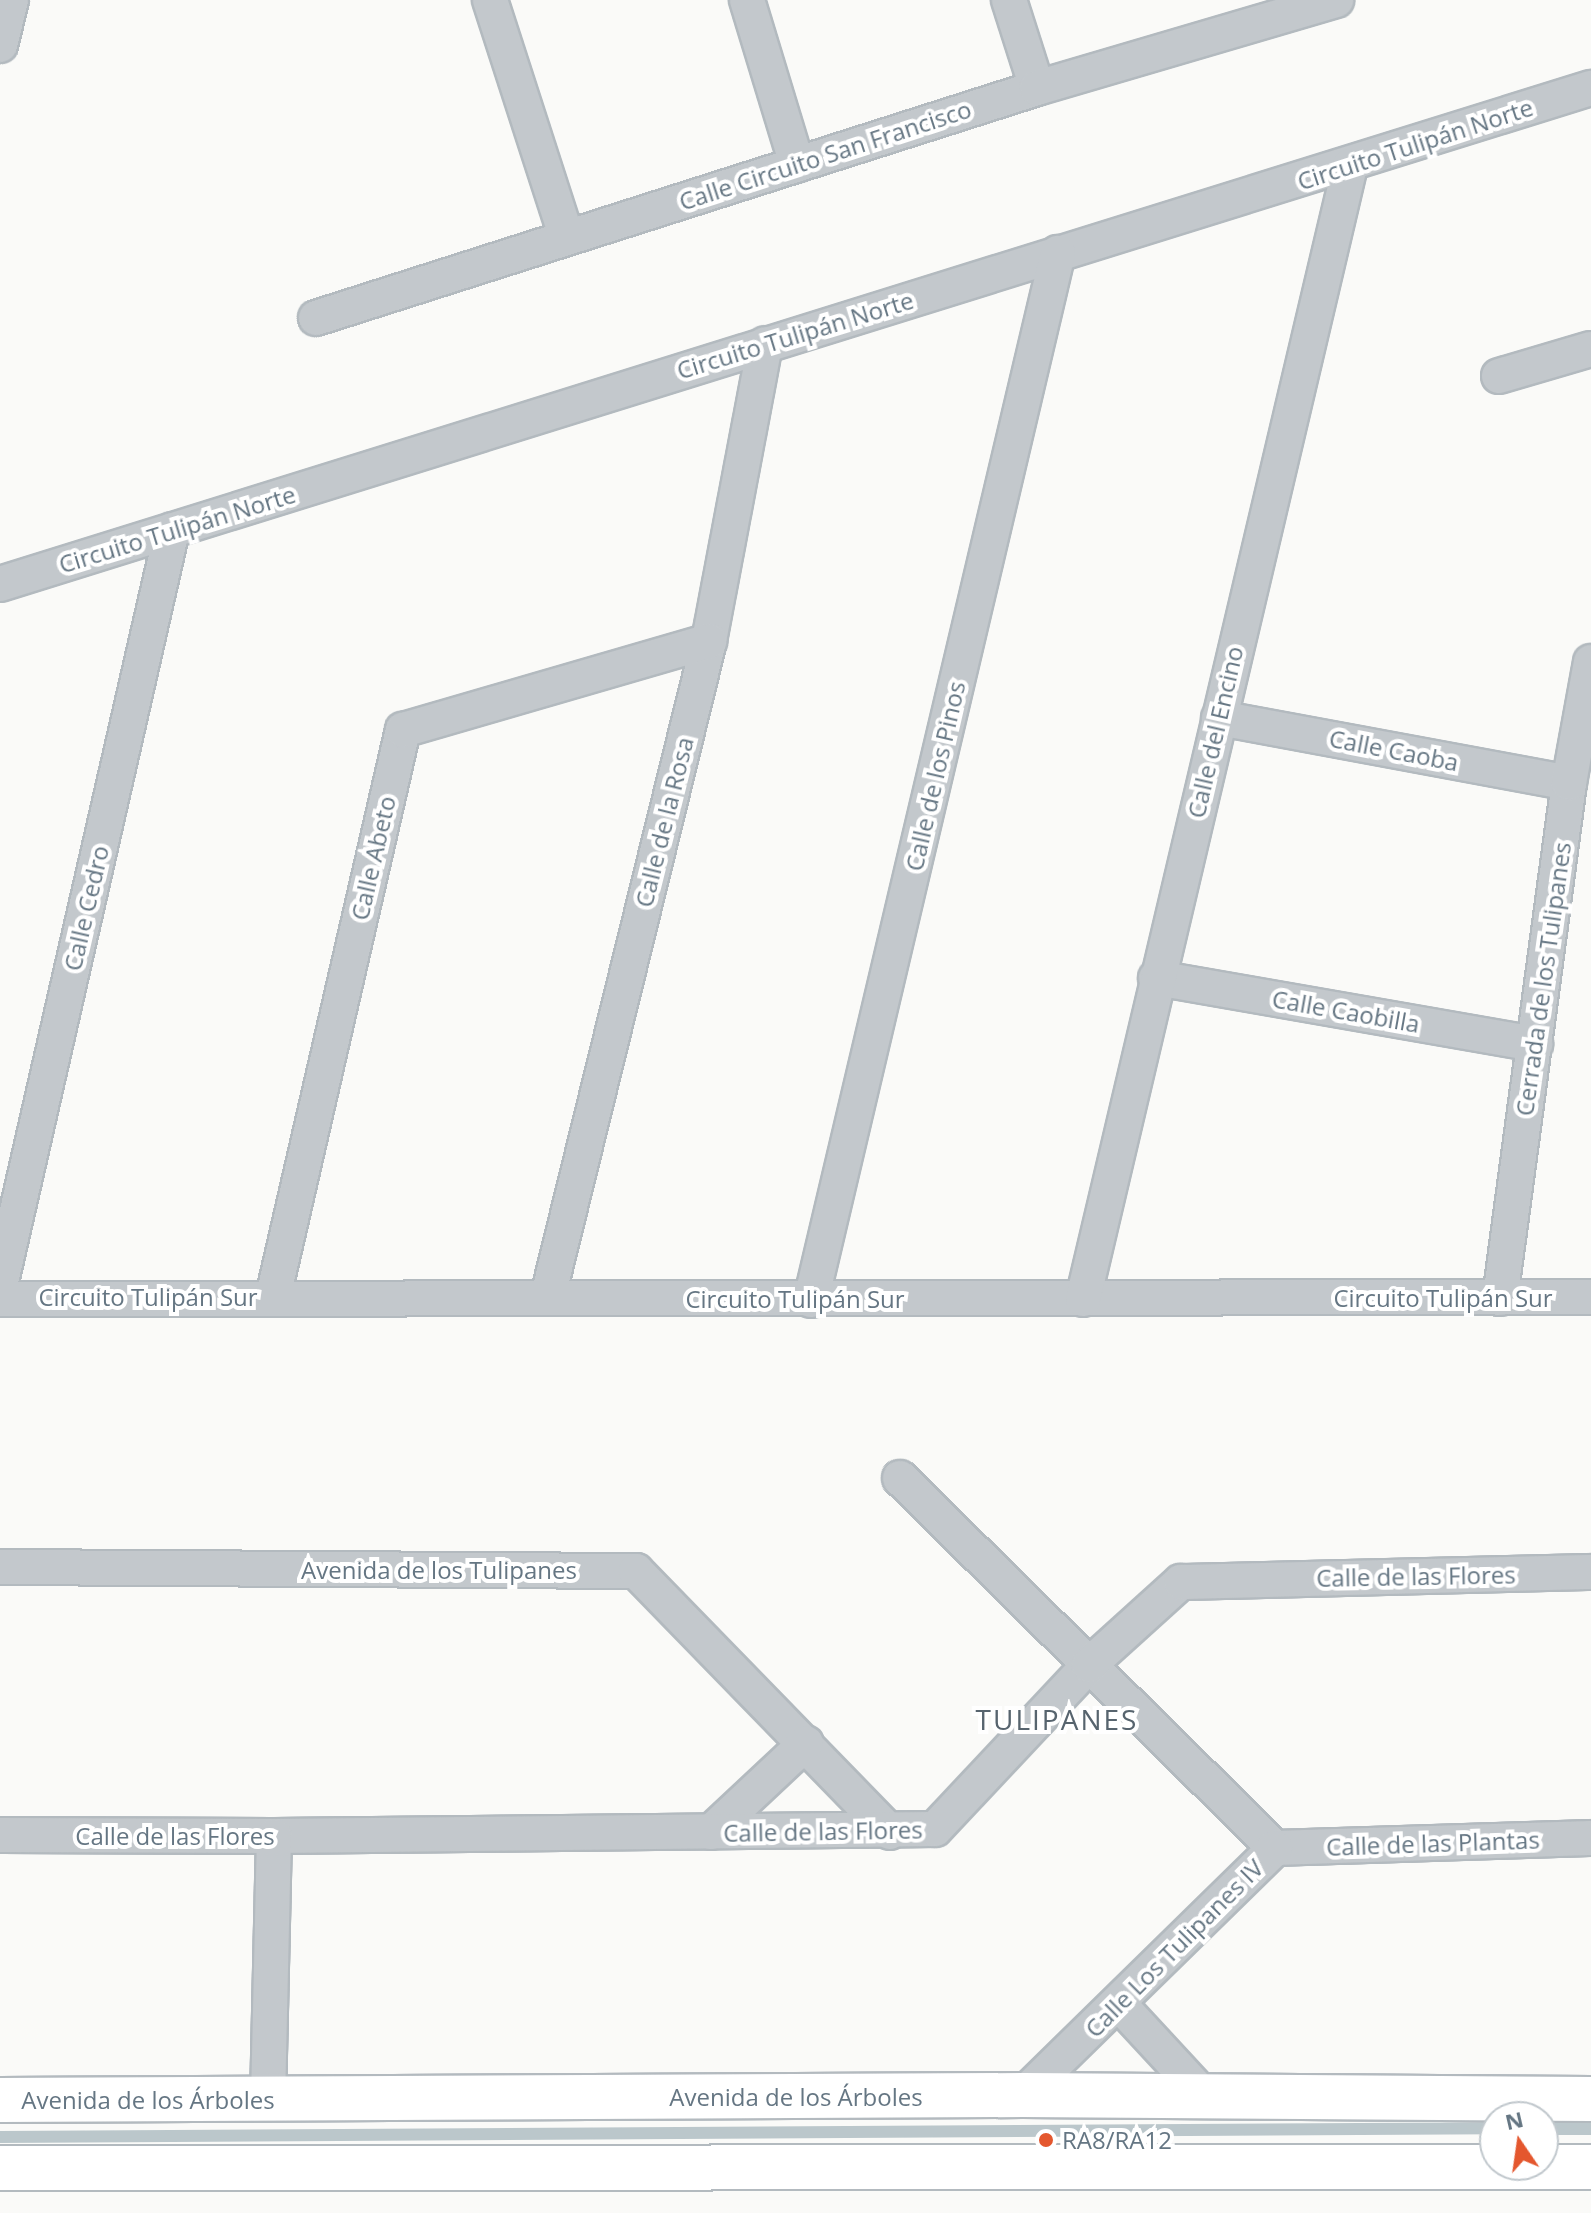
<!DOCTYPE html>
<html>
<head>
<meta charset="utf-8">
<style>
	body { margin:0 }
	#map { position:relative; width:1591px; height:2213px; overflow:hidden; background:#fafaf8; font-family:"Open Sans",sans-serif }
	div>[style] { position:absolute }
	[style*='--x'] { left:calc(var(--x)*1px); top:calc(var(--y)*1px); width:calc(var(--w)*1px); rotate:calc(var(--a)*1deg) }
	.stream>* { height:12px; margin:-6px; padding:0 6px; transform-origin:6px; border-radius:6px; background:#bbc7cb }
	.roads { filter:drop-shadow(2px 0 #b3babf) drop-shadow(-2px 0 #b3babf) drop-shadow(0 2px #b3babf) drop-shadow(0 -2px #b3babf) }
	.minor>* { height:34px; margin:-17px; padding:0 17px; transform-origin:17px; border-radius:17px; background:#c3c8cc }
	.secondary>* { height:44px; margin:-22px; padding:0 22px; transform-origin:22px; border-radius:22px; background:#fff }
	.dots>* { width:22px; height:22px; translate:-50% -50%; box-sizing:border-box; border:4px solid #fff; border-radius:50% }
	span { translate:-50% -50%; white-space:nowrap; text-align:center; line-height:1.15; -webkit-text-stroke:8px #fff; paint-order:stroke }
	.street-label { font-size:24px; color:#657683 }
	.poi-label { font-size:24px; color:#657683 }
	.left { translate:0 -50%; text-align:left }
	.quarter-label { font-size:28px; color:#57646e; letter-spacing:2px }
	.north { position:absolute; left:1479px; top:2101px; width:80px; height:80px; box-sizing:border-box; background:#fff; border:2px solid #c1c8cd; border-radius:50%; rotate:347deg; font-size:22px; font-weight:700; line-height:32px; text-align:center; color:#657683 }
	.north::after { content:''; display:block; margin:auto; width:28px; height:36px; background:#e4572e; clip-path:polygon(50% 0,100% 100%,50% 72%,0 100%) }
</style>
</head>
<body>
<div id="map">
	<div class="stream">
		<i style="--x:1543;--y:2129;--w:48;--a:0"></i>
		<i style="--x:0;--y:2137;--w:1495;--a:-0.34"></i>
	</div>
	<div class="roads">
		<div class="minor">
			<i style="--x:490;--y:0;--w:248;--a:72.1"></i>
			<i style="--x:747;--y:0;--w:172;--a:73.1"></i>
			<i style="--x:1009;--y:0;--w:92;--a:72.3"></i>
			<i style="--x:0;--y:45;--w:46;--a:-76.3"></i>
			<i style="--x:316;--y:318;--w:757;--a:-17.69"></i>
			<i style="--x:1037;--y:88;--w:312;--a:-16.4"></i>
			<i style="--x:1499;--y:376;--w:96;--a:-16.4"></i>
			<i style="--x:0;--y:584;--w:1667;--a:-17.32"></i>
			<i style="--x:1219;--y:718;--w:356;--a:10.5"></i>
			<i style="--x:1156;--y:978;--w:385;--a:9.9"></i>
			<i style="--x:0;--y:1286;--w:775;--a:-77.18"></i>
			<i style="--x:548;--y:1296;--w:674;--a:-76.19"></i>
			<i style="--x:709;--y:641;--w:302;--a:-79.3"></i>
			<i style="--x:273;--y:1297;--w:582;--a:-77.09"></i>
			<i style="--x:403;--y:730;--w:319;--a:-16.2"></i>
			<i style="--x:1500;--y:1298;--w:520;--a:-82.37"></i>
			<i style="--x:1569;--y:783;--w:123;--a:-79.7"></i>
			<i style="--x:0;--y:1299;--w:1591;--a:-0.07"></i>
			<i style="--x:1083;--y:1299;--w:1164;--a:-76.74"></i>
			<i style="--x:811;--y:1300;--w:1076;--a:-76.73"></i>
			<i style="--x:900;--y:1478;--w:527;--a:44.62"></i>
			<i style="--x:0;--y:1567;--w:636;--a:0.36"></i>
			<i style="--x:636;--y:1571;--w:364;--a:45.8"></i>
			<i style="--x:711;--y:1832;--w:130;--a:-43.1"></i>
			<i style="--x:0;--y:1835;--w:274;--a:0.2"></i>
			<i style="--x:274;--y:1836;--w:661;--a:-0.61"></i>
			<i style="--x:935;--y:1829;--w:225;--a:-46.8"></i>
			<i style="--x:1089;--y:1665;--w:124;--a:-42.1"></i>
			<i style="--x:1181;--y:1582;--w:410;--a:-1.4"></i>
			<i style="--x:1275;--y:1848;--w:316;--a:-1.8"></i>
			<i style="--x:1119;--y:2004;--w:127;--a:47.2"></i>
			<i style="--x:1023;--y:2095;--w:353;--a:-44.4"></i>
			<i style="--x:268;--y:2100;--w:264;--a:-88.7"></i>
		</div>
		<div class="secondary">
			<i style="--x:0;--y:2100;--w:1023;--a:-0.28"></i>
			<i style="--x:1023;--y:2095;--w:568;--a:0.4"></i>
			<i style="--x:0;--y:2168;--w:1591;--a:-0.04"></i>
		</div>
	</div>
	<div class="dots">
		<i style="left:1046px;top:2140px;background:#e4572e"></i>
	</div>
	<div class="street-label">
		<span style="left:1415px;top:144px;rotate:-18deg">Circuito Tulipán Norte</span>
		<span style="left:825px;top:155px;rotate:-18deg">Calle Circuito San Francisco</span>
		<span style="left:795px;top:335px;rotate:-17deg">Circuito Tulipán Norte</span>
		<span style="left:177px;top:529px;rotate:-17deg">Circuito Tulipán Norte</span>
		<span style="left:1215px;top:732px;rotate:-77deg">Calle del Encino</span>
		<span style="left:1394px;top:750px;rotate:11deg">Calle Caoba</span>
		<span style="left:935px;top:776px;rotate:-77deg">Calle de los Pinos</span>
		<span style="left:664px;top:822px;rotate:-76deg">Calle de la Rosa</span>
		<span style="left:373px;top:858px;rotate:-77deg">Calle Abeto</span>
		<span style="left:86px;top:908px;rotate:-77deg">Calle Cedro</span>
		<span style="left:1543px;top:979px;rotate:-82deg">Cerrada de los Tulipanes</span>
		<span style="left:1346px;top:1011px;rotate:10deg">Calle Caobilla</span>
		<span style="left:148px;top:1297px">Circuito Tulipán Sur</span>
		<span style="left:1443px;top:1298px">Circuito Tulipán Sur</span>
		<span style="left:795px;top:1299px">Circuito Tulipán Sur</span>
		<span style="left:439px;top:1570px">Avenida de los Tulipanes</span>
		<span style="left:1416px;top:1576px;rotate:-1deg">Calle de las Flores</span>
		<span style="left:823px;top:1831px;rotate:-1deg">Calle de las Flores</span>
		<span style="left:175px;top:1836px">Calle de las Flores</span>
		<span style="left:1433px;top:1843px;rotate:-2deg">Calle de las Plantas</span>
		<span style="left:1174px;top:1948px;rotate:-45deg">Calle Los Tulipanes IV</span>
		<span style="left:796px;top:2097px">Avenida de los Árboles</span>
		<span style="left:148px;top:2100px">Avenida de los Árboles</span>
	</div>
	<div class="poi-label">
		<span class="left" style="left:1062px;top:2140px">RA8/RA12</span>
	</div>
	<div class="quarter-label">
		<span style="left:1057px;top:1719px">TULIPANES</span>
	</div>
	<div class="north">N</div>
</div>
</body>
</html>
